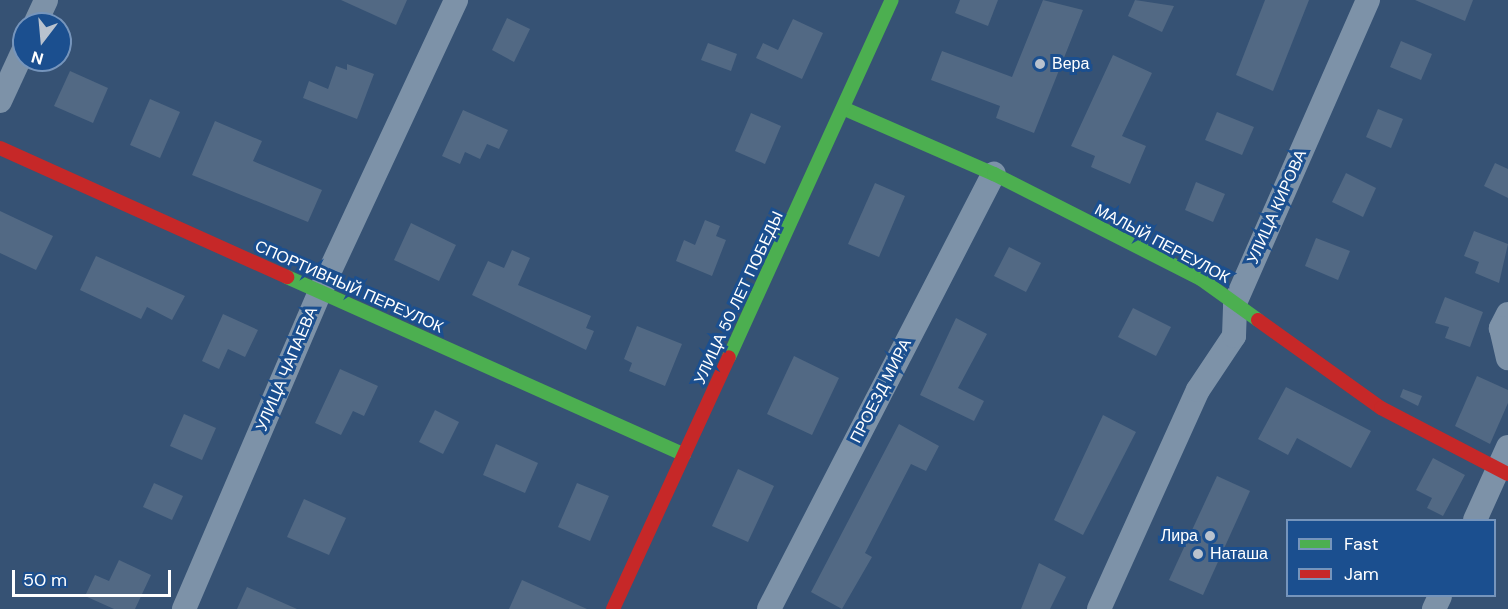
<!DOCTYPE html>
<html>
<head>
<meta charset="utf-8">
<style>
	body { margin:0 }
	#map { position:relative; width:1508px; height:609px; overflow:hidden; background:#365274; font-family:"DM Sans",sans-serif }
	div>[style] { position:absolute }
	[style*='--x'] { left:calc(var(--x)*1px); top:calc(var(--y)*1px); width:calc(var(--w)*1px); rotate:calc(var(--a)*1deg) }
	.building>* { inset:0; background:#526984 }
	.street>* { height:24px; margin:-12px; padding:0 12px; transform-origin:12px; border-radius:12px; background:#7d92a8 }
	.fast>* { height:14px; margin:-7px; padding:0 7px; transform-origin:7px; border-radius:7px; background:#4caf50 }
	.jam>* { height:14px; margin:-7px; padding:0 7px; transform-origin:7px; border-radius:7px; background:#c62828 }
	.dots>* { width:16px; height:16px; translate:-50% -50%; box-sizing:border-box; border:3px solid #1b4f8f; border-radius:50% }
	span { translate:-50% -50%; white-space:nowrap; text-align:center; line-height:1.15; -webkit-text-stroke:6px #1b4f8f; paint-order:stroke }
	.poi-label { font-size:16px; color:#fff }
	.left { translate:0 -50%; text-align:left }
	.right { translate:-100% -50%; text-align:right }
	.street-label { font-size:16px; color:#fff }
	.legend { position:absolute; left:1286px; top:519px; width:210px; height:78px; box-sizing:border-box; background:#1b4f8f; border:2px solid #7695bc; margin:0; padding:8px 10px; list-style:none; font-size:18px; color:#fff }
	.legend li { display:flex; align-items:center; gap:12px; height:30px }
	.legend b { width:30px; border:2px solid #7695bc }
	.north { position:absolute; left:12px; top:12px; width:60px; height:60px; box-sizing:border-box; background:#1b4f8f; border:2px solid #7695bc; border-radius:50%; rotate:196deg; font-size:16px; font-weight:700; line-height:24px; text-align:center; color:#fff }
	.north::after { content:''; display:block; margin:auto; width:21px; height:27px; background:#b9c2ce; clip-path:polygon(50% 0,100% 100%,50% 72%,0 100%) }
	.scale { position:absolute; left:12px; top:570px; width:159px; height:27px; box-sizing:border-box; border:3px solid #fff; border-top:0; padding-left:8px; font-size:18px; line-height:21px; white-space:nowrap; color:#fff; -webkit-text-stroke:4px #1b4f8f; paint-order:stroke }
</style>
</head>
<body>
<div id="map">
	<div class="building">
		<i style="clip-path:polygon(341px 0,407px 0,396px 25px)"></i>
		<i style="clip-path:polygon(960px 0,998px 0,988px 26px,955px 13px)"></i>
		<i style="clip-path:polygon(1043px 0,1083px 10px,1034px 133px,996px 118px,1000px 106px,931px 80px,942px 51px,1012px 77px)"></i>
		<i style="clip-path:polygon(1135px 0,1174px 6px,1162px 32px,1128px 16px)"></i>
		<i style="clip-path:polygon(1265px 0,1309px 0,1273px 91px,1236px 75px)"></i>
		<i style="clip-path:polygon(1415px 0,1473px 0,1465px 21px)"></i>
		<i style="clip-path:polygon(507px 18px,530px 29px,514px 62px,492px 50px)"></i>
		<i style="clip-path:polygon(793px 19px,823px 33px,802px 79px,756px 58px,763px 43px,778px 50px)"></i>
		<i style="clip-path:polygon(1401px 41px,1432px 54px,1421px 80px,1390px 67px)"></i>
		<i style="clip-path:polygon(708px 43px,737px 54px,731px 71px,701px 60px)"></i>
		<i style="clip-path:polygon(1113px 55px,1152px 73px,1122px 136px,1146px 146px,1130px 184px,1091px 167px,1095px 156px,1071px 146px)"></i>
		<i style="clip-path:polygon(347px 64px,374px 74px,357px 119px,303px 98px,309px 81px,328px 89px,336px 66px,347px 70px)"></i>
		<i style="clip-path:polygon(70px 71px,108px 88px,93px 123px,54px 106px)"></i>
		<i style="clip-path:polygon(150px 99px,180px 112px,160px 158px,130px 145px)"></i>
		<i style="clip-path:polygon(1378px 109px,1403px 119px,1391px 148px,1366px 137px)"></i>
		<i style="clip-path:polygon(463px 110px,508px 130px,499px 149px,487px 144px,480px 159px,465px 152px,460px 164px,442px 156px)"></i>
		<i style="clip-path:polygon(1217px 112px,1254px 127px,1242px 155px,1205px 140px)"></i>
		<i style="clip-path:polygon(751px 113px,781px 126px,765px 164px,735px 151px)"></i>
		<i style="clip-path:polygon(215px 121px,262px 141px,253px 161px,322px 190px,308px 222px,192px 175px)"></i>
		<i style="clip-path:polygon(1495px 163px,1508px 169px,1508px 198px,1484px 186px)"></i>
		<i style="clip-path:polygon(1346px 173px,1376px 188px,1363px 217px,1332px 202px)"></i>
		<i style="clip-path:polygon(1196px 182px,1225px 194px,1213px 222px,1185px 210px)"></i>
		<i style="clip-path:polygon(875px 183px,905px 196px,879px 257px,848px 244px)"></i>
		<i style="clip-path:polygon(0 211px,53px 236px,36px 270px,0 253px)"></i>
		<i style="clip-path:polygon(705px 220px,720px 226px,716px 236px,726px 240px,712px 276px,676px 261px,684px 240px,695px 245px)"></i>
		<i style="clip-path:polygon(411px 223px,456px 245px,439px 281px,394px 260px)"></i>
		<i style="clip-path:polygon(1474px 231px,1508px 244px,1499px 283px,1475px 273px,1479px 262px,1464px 256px)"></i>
		<i style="clip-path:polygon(1316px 238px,1350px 251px,1338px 280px,1305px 266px)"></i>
		<i style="clip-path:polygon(1009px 247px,1041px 263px,1026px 292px,994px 276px)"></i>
		<i style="clip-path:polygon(512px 250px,530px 258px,518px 285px,591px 316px,586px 328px,594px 331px,586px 350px,472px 295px,488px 261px,504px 268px)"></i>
		<i style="clip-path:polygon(96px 256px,185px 296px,172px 320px,147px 307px,141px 319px,80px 290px)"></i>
		<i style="clip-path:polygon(1445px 297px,1483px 312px,1470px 347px,1445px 338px,1449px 327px,1435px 323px)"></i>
		<i style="clip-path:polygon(1133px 308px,1171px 327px,1156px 356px,1118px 337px)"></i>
		<i style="clip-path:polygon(223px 314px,258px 330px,245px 357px,228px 349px,219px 369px,202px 361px)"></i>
		<i style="clip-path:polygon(956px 318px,987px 334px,958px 388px,984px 401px,974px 421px,920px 395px)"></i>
		<i style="clip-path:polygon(637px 326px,682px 344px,665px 386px,629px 371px,632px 363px,624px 359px)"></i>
		<i style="clip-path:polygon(794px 356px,839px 378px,812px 435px,767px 414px)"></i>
		<i style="clip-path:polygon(340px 369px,378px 386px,364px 416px,353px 411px,341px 435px,315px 423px)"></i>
		<i style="clip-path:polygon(1477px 376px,1508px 390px,1508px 403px,1490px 444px,1455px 426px)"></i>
		<i style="clip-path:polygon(1286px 387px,1371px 431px,1351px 468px,1297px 438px,1288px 455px,1258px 439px)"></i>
		<i style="clip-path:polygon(1403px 389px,1422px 396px,1418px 406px,1400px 397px)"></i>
		<i style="clip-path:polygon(435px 410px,459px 422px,443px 454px,419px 442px)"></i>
		<i style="clip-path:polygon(184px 414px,216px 428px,202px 460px,170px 446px)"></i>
		<i style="clip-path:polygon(1103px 415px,1136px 432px,1083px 535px,1054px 520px)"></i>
		<i style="clip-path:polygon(899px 424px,939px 446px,926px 471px,911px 464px,865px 553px,872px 557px,842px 609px,811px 592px)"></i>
		<i style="clip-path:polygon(496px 444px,538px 463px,525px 493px,483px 475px)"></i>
		<i style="clip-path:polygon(1433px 458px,1465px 475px,1443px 516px,1427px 508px,1432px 498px,1416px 490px)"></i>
		<i style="clip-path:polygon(738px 469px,774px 486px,748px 542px,712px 526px)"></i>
		<i style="clip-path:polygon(1217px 476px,1250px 491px,1203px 595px,1169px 580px)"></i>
		<i style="clip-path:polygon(154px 483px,183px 496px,172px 520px,143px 507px)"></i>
		<i style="clip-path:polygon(577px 483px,609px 496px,590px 541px,558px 527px)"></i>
		<i style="clip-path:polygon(304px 499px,346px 518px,329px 555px,287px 537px)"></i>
		<i style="clip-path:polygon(119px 560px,151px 575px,135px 609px,114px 609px,85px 596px,95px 575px,109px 581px)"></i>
		<i style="clip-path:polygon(1039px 563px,1066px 577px,1050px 609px,1021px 609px)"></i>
		<i style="clip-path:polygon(522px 580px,587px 609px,509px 609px)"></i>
		<i style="clip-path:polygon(247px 587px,297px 609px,237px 609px)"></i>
	</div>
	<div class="street">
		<i style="--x:35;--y:24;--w:26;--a:-65"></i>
		<i style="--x:0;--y:101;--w:57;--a:-65.2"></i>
		<i style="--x:1508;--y:314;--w:16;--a:117"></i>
		<i style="--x:1501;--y:328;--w:31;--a:77"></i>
		<i style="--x:1475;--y:520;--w:80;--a:-65.7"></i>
		<i style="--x:184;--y:609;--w:345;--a:-66.8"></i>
		<i style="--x:320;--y:292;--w:322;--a:-65"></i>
		<i style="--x:769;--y:609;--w:490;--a:-62.7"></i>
		<i style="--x:1099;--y:609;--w:240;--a:-65.7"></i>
		<i style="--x:1198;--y:390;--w:65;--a:-56.3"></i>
		<i style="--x:1234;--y:336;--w:33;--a:-88"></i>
		<i style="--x:1235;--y:303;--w:331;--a:-66.3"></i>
		<i style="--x:1434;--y:609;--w:14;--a:-65"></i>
	</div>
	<div class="fast">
		<i style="--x:845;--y:109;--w:163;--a:23.6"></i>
		<i style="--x:994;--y:174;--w:232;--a:26.9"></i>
		<i style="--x:1201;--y:279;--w:70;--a:35.7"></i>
		<i style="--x:287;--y:277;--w:435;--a:24.1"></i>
		<i style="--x:729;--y:357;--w:392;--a:-65.5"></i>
	</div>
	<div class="jam">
		<i style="--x:0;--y:148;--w:315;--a:24.2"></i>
		<i style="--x:1258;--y:320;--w:151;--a:35.6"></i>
		<i style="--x:1381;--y:408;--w:143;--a:27.5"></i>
		<i style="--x:613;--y:609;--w:277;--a:-65.3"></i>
	</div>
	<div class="dots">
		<i style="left:1040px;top:64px;background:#b9c2ce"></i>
		<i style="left:1210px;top:536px;background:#b9c2ce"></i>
		<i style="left:1198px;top:554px;background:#b9c2ce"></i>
	</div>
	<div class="poi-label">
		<span class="left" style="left:1052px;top:64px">Вера</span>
		<span class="right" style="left:1198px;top:536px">Лира</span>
		<span class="left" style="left:1210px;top:554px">Наташа</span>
	</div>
	<div class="street-label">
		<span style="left:1277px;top:207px;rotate:-66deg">УЛИЦА КИРОВА</span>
		<span style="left:1162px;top:244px;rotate:28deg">МАЛЫЙ ПЕРЕУЛОК</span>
		<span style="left:349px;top:287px;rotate:24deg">СПОРТИВНЫЙ ПЕРЕУЛОК</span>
		<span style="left:739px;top:298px;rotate:-65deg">УЛИЦА 50 ЛЕТ ПОБЕДЫ</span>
		<span style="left:287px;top:369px;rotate:-67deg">УЛИЦА ЧАПАЕВА</span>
		<span style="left:881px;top:391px;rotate:-63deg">ПРОЕЗД МИРА</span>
	</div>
	<ul class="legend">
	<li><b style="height:8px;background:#4caf50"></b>Fast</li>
	<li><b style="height:8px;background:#c62828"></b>Jam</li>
	</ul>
	<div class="north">N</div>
	<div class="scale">50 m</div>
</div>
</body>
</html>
